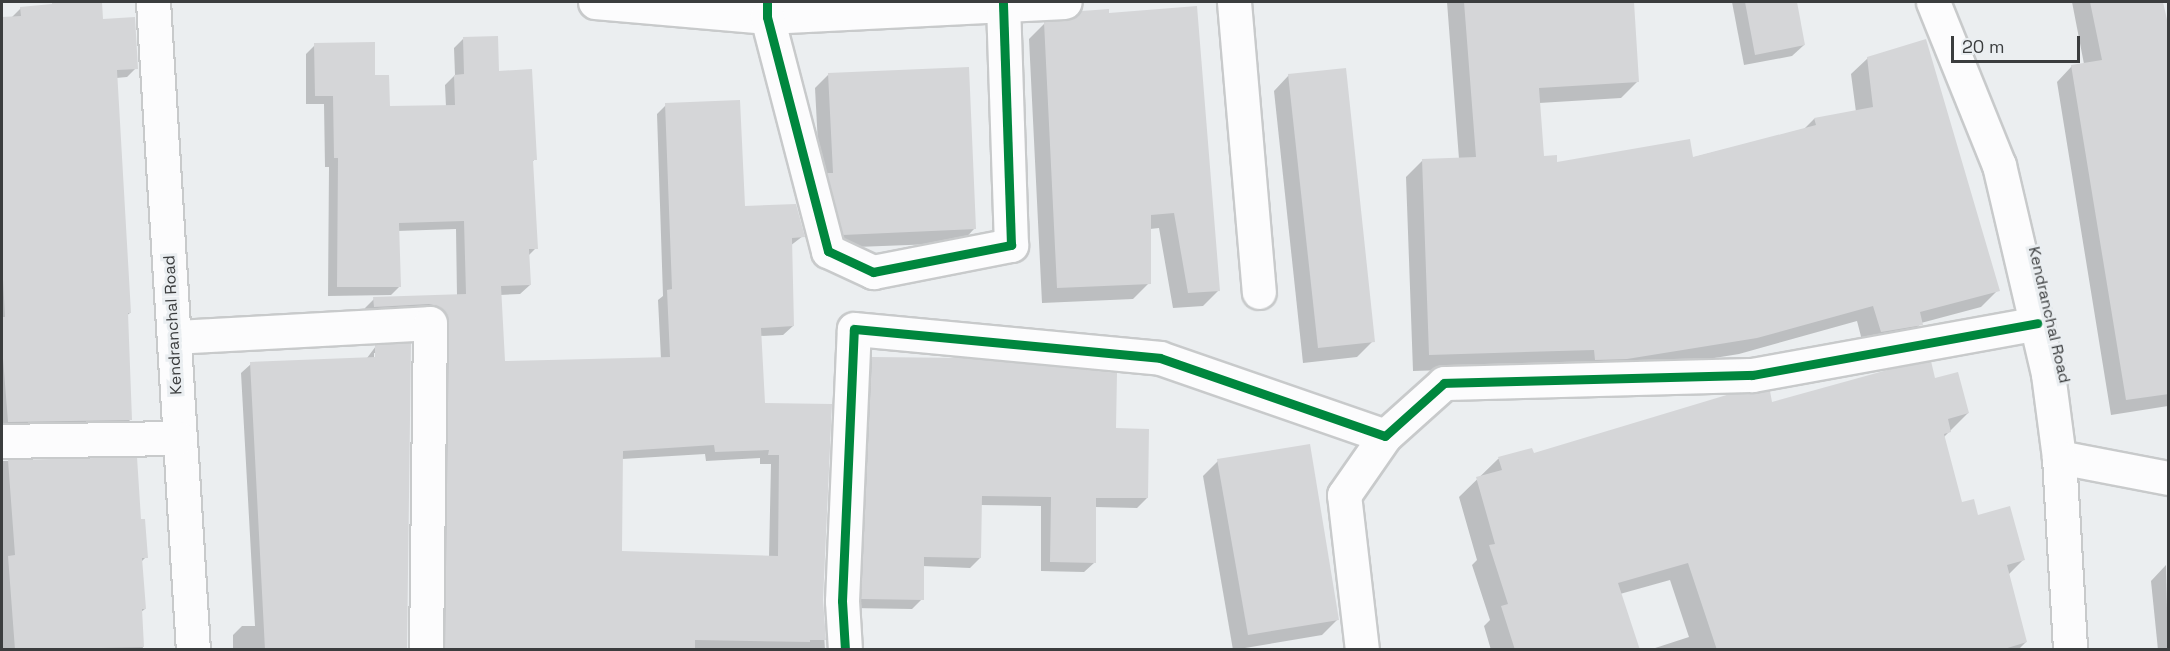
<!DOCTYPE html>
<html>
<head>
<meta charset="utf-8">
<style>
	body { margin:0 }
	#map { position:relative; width:2170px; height:651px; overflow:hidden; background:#ebeef0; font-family:"Space Grotesk",sans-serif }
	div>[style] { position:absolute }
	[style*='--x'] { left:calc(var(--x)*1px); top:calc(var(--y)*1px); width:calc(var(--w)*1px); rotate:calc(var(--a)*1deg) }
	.shadow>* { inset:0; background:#0003 }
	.building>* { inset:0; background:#d5d6d8 }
	.roads { filter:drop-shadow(2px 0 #c8cacb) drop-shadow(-2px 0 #c8cacb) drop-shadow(0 2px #c8cacb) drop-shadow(0 -2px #c8cacb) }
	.minor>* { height:33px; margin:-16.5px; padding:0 16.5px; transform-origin:16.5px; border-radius:16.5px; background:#fcfcfd }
	.tertiary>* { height:33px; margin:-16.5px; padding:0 16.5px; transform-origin:16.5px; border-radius:16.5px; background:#fcfcfd }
	.cycleway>* { height:9px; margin:-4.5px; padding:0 4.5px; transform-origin:4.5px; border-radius:4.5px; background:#00873e }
	span { translate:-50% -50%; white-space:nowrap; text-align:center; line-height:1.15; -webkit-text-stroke:6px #eaeef1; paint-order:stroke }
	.street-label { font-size:16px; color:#3b3d3e }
	.frame { position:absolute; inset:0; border:3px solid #3b3d3e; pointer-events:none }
	.scale { position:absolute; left:1951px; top:36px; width:129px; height:27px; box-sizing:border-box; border:3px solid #3b3d3e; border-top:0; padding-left:8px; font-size:18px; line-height:21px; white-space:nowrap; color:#3b3d3e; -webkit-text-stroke:4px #eaeef1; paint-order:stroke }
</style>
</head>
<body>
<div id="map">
	<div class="shadow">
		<i style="clip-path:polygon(100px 2px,102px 21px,136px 68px,127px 77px,116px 78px,130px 313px,126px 316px,131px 419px,122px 428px,2px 431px,2px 18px,11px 18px,21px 8px)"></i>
		<i style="clip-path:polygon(1447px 2px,1632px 2px,1638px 81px,1621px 98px,1539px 103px,1543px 157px,1556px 164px,1691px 158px,1804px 129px,1814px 119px,1856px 112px,1851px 74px,1868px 58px,1998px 290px,1981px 307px,1921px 323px,1905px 341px,1864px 348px,1857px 321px,1739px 354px,1610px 375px,1577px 366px,1413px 371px,1406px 177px,1423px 160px,1459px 159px)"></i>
		<i style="clip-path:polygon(1732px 2px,1795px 2px,1804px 45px,1792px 56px,1744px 65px)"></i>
		<i style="clip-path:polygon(2072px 2px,2162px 2px,2168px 36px,2168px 406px,2111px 415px,2057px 82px,2072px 66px,2084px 64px)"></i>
		<i style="clip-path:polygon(1067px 22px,1219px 290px,1203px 306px,1173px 308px,1159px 228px,1150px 229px,1149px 283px,1133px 299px,1042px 303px,1029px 39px,1045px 23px)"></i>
		<i style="clip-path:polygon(evenodd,463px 39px,498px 73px,535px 159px,531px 163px,536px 248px,528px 256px,530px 285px,520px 294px,500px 295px,503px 363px,661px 359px,658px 300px,663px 296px,657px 114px,666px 105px,743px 208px,803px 236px,790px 246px,793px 326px,783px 335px,760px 336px,763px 405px,830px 406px,822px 602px,825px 650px,436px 650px,440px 332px,365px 316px,365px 308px,374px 299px,457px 296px,456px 229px,397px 231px,400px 286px,391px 295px,328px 296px,329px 167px,325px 167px,324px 104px,306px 104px,306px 54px,315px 45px,374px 77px,388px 108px,446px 107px,445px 85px,455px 75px,454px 48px,463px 39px,705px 454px,706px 461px,760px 458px,760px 464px,771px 464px,769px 557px,621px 553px,622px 459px,705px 454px)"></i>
		<i style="clip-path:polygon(829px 74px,974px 229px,961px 243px,830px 248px,820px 182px,815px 88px)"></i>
		<i style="clip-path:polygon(1289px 75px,1373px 341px,1357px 357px,1303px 363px,1274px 91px)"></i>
		<i style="clip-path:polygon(evenodd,409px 344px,406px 650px,233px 650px,233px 635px,242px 626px,255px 626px,241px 373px,251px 364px,367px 358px,376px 346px,409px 344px,374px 353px,377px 353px,377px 364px,374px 364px,374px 353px)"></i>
		<i style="clip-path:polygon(872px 358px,1114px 429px,1147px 498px,1137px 508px,1095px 507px,1094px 563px,1084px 572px,1041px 571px,1041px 506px,980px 505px,980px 558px,970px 568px,922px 566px,922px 599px,912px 609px,852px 608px,862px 368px)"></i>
		<i style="clip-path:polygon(1934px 380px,1968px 413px,1943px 438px,1961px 504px,2023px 560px,2008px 575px,2026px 642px,2018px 650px,1649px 650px,1689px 637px,1670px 580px,1620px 594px,1638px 650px,1491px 650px,1484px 626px,1490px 620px,1472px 565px,1477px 560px,1459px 497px,1498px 459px,1531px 449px,1533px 455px,1771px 404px)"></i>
		<i style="clip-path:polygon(136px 459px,140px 521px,146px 557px,141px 562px,145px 609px,141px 612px,143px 650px,2px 650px,2px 461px)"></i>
		<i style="clip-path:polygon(1218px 461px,1338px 619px,1322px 635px,1233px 650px,1203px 476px)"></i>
		<i style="clip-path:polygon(2166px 565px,2168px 650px,2158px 650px,2151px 581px)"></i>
	</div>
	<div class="building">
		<i style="clip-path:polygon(52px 2px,102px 2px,103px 19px,135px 17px,138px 69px,117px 70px,131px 313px,128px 313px,132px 420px,8px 422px,2px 346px,2px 317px,5px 317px,2px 260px,2px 17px,21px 16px,20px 7px,52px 4px)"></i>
		<i style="clip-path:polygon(1464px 2px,1634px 2px,1639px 82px,1539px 88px,1544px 156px,1557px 155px,1557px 162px,1690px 139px,1693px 157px,1816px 125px,1814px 118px,1873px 107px,1867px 57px,1926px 39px,2000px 291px,1920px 312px,1923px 325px,1881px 332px,1873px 306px,1757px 338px,1627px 359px,1595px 360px,1594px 350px,1429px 355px,1422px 159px,1476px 157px)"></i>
		<i style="clip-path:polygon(1745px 2px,1797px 2px,1805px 45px,1755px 55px)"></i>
		<i style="clip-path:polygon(2090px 2px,2163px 2px,2169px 28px,2169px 394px,2126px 400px,2071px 65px,2102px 60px)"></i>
		<i style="clip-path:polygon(1197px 6px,1220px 291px,1188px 293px,1174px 213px,1151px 215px,1151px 284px,1057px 288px,1044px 22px,1067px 21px,1076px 17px,1082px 11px,1109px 9px,1109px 13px)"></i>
		<i style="clip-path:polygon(evenodd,498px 36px,499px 71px,532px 69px,537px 160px,533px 160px,538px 249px,529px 249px,531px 285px,501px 286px,505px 361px,670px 357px,667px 290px,672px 289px,665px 103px,740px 100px,745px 206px,796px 204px,805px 237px,792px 238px,794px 326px,761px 328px,765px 403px,832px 404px,823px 600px,826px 640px,810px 640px,810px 642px,695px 640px,695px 650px,445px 650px,449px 323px,446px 313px,438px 306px,429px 304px,374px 307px,373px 297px,466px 294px,464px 221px,399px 223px,401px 287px,337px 287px,338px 158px,334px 158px,333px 96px,315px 96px,314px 43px,375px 42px,375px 75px,389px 75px,390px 106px,455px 105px,454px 75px,464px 74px,463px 37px,498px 36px,714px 445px,715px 452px,769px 450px,768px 455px,779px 455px,778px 556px,622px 551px,623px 451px,714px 445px)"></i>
		<i style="clip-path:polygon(969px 67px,976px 229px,843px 235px,827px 173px,833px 173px,828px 73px)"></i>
		<i style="clip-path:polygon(1346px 68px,1375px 342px,1318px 348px,1288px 74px)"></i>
		<i style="clip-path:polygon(411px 343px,407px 650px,265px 650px,250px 362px,375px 357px,375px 345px)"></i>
		<i style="clip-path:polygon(872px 357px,965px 358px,1117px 373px,1116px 428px,1149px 429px,1148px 498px,1096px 498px,1096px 563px,1050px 562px,1051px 497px,982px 496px,981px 558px,924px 557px,924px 600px,861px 599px)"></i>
		<i style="clip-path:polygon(1931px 361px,1935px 378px,1958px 372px,1969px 413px,1948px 419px,1951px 432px,1944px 434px,1962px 502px,1974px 499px,1978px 515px,2010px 506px,2025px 560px,2007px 565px,2027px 642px,2001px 650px,1717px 650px,1688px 563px,1618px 583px,1640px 650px,1515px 650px,1501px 606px,1508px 604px,1489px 545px,1495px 544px,1476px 477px,1502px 470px,1498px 457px,1532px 448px,1534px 453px,1730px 394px,1770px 391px,1772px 402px,1891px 369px)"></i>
		<i style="clip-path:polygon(1310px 444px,1339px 620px,1248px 635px,1217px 459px)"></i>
		<i style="clip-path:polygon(137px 457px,141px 519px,145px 519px,148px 558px,142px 558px,146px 609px,142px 609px,144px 647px,15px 650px,8px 556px,15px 555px,8px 460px)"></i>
	</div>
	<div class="roads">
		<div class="minor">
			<i style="--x:153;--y:2;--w:649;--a:86.47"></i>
			<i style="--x:595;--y:2;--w:173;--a:5"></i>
			<i style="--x:767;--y:17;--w:298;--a:-2.9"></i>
			<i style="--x:767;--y:2;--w:15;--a:90"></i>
			<i style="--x:767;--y:17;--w:242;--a:75.4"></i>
			<i style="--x:828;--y:251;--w:50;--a:25"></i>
			<i style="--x:873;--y:272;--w:141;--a:-11.1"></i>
			<i style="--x:1011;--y:245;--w:243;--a:-91.9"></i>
			<i style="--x:1234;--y:2;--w:291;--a:85.1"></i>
			<i style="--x:175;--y:337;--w:255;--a:-3.1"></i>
			<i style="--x:430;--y:323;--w:327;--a:90.7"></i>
			<i style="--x:2;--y:441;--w:176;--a:-1"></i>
			<i style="--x:2059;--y:457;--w:111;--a:10.9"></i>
			<i style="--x:845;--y:650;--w:49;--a:-93.5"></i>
			<i style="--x:842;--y:601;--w:272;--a:-87.5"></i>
			<i style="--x:854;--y:329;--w:307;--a:5.4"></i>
			<i style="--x:1160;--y:358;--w:238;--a:19.1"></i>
			<i style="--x:1385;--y:436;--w:79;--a:-41.9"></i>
			<i style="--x:1444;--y:383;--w:308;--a:-1.5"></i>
			<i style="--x:1752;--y:375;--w:290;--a:-10.3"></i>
			<i style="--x:1362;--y:650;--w:156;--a:-96.6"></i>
			<i style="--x:1344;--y:495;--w:72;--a:-55.2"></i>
		</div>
		<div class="tertiary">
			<i style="--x:1933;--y:2;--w:176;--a:68"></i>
			<i style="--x:1999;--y:165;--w:215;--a:76.8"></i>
			<i style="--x:2048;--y:374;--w:84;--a:82.5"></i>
			<i style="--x:2059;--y:457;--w:193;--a:86.7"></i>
		</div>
	</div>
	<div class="cycleway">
		<i style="--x:767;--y:2;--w:15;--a:90"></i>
		<i style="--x:767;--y:17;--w:242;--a:75.4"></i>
		<i style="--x:828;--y:251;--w:50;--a:25"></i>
		<i style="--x:873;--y:272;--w:141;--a:-11.1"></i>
		<i style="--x:1011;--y:245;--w:243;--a:-91.9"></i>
		<i style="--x:845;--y:650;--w:49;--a:-93.5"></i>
		<i style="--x:842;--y:601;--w:272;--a:-87.5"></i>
		<i style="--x:854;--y:329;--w:307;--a:5.4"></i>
		<i style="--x:1160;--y:358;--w:238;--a:19.1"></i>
		<i style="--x:1385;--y:436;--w:79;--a:-41.9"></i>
		<i style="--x:1444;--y:383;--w:308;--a:-1.5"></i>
		<i style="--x:1752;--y:375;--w:290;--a:-10.3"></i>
	</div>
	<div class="street-label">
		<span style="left:2049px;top:315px;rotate:77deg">Kendranchal Road</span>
		<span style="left:173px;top:325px;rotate:-93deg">Kendranchal Road</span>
	</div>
	<div class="frame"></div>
	<div class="scale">20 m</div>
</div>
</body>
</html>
